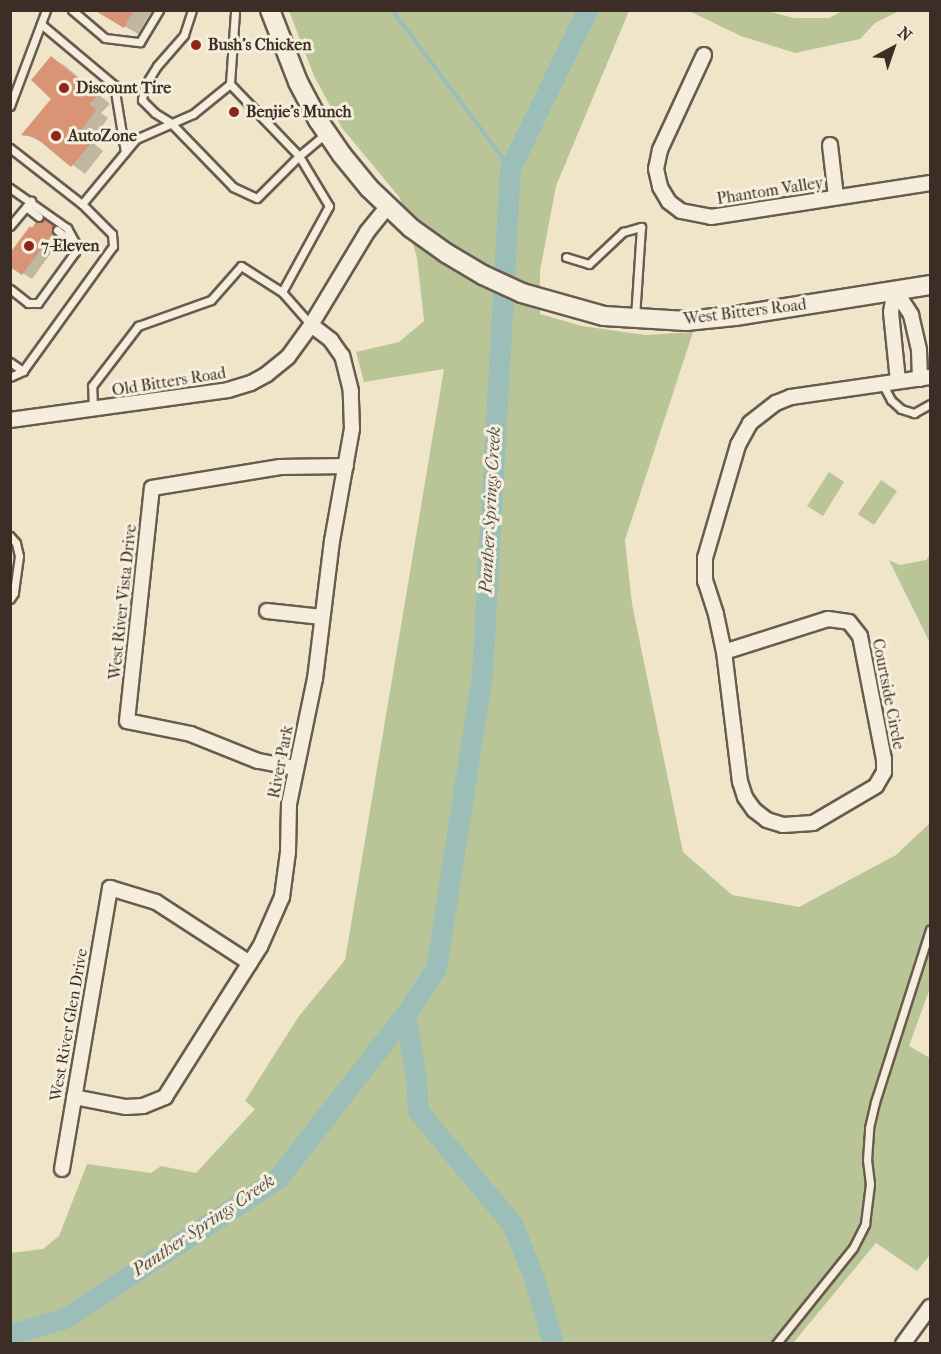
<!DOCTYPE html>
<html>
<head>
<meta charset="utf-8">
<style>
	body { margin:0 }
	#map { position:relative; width:941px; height:1354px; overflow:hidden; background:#f1e5c9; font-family:"IM FELL French Canon",serif }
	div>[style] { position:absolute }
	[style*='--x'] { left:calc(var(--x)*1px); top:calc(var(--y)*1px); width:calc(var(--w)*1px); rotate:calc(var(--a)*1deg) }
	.green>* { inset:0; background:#b9c597 }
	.shadow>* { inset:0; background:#0003 }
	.stream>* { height:4px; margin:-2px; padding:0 2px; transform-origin:2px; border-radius:2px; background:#9bbfb8 }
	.river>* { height:21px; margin:-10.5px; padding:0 10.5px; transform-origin:10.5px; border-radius:10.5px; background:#9bbfb8 }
	.building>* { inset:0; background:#d99375 }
	.roads { filter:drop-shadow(2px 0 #695b4f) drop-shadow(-2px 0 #695b4f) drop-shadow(0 2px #695b4f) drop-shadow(0 -2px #695b4f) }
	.lane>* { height:7px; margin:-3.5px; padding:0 3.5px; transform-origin:3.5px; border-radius:3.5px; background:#f6eedc }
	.street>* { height:14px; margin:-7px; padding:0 7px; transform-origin:7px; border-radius:7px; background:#f6eedc }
	.secondary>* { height:18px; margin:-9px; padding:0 9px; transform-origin:9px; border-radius:9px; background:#f6eedc }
	.dots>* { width:16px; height:16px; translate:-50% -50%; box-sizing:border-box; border:3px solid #f6eedc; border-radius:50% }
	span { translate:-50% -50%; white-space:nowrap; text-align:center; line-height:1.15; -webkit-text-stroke:6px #f6eedc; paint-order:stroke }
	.poi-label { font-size:16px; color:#3c2d26; font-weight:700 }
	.left { translate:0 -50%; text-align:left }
	.street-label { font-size:16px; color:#3c2d26 }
	.water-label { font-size:18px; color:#54524a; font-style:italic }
	.frame { position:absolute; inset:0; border:12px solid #3c2d26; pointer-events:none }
	.north { position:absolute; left:863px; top:18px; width:60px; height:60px; -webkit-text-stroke:4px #f6eedc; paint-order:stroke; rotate:40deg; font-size:16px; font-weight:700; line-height:24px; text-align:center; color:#3c2d26 }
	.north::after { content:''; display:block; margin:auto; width:21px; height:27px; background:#3c2d26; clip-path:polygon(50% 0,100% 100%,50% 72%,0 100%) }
</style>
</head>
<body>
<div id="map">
	<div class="green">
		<i style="clip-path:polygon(289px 11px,629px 11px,556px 186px,540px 271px,540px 314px,582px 326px,645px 335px,693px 332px,625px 540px,632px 604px,683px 852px,732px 895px,799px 907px,896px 855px,930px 823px,930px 988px,909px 1046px,930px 1058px,930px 1255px,917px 1271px,876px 1243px,793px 1343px,11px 1344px,10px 1253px,43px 1249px,59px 1236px,87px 1164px,151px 1173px,161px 1166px,196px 1173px,255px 1109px,245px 1101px,299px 1016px,345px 960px,444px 369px,364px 382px,356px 352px,399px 342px,424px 321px,417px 258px,400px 198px,342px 128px,314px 76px)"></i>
		<i style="clip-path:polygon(689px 11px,767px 11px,794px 18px,829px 18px,842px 11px,899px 11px,875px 23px,860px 39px,795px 53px,741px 36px)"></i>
		<i style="clip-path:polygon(829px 472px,844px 482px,823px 516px,807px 506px)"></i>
		<i style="clip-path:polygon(881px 480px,897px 491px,874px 525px,858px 514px)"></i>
		<i style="clip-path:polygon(930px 555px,930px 643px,889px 560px,900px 565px,926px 560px)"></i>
	</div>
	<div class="shadow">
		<i style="clip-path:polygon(97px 10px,152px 10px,138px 34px)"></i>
		<i style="clip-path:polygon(51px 58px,64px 65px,110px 104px,101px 113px,108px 118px,91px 141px,103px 151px,85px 174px,44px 143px,24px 134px,53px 99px)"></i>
		<i style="clip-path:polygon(54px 226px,62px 232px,61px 239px,32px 279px,10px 265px,32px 229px)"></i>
	</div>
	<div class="stream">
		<i style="--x:392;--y:10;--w:197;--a:53.2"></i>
	</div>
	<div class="river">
		<i style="--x:405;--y:1015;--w:62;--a:79.8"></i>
		<i style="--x:416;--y:1076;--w:35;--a:87"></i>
		<i style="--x:418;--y:1111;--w:147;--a:50.2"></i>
		<i style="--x:512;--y:1224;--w:58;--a:67.8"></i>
		<i style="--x:534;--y:1278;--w:69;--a:73.9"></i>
		<i style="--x:10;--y:1334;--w:57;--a:-16.2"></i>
		<i style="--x:65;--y:1318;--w:255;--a:-33.3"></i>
		<i style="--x:278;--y:1178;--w:207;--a:-52.1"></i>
		<i style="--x:405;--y:1015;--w:56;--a:-56.6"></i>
		<i style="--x:436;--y:968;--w:298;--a:-81.1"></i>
		<i style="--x:482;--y:674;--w:507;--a:-86.83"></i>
		<i style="--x:510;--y:168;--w:176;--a:-64"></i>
	</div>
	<div class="building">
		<i style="clip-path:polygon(94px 10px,134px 10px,124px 28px)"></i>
		<i style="clip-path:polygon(51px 56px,98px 96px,89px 104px,96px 110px,79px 133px,91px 143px,71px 167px,35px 137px,21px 135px,51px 99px,31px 80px)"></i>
		<i style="clip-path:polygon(44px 219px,54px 226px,53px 233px,22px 275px,10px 267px,10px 253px,30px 226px,32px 228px,36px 222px)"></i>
	</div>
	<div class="roads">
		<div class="lane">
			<i style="--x:72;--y:10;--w:43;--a:40.3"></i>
			<i style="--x:105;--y:38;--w:35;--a:7"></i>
			<i style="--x:140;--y:42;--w:37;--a:-59"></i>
			<i style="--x:192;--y:10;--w:26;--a:108"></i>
			<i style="--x:184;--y:35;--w:41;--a:131.1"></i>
			<i style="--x:157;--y:66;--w:25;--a:122"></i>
			<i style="--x:144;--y:87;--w:13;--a:99"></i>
			<i style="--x:142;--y:100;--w:18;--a:45"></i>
			<i style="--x:155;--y:113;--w:19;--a:32"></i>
			<i style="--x:171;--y:123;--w:89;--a:45.9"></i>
			<i style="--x:233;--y:187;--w:26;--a:25"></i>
			<i style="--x:257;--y:198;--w:59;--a:-45"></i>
			<i style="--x:299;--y:156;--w:58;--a:59"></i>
			<i style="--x:329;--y:206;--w:98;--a:118.7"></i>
			<i style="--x:282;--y:292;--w:44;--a:48.7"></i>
			<i style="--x:235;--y:12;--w:72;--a:94"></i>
			<i style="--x:230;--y:84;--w:100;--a:46.2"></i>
			<i style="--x:299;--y:156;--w:34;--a:-40"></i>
			<i style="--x:41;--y:24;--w:95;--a:39.9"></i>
			<i style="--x:114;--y:85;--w:68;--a:80.7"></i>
			<i style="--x:10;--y:106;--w:103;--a:-69.4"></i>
			<i style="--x:10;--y:148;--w:91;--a:37.9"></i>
			<i style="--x:82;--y:204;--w:42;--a:45"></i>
			<i style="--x:112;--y:234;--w:12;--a:85"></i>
			<i style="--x:113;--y:246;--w:154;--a:125.8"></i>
			<i style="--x:23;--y:371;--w:14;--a:155"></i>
			<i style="--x:10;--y:188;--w:70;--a:35.1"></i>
			<i style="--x:67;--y:228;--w:18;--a:61"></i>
			<i style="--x:76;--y:244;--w:8;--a:97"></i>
			<i style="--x:75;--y:252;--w:63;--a:126"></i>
			<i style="--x:38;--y:303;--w:10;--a:180"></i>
			<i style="--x:28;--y:303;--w:23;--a:-142"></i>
			<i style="--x:82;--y:204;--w:85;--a:-50.3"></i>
			<i style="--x:136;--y:139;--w:62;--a:-23.7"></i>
			<i style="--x:193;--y:114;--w:48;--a:-39"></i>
			<i style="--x:26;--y:207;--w:16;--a:38"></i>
			<i style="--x:10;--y:226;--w:33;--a:-50"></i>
			<i style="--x:57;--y:230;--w:16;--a:40"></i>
			<i style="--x:69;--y:240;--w:13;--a:63"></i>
			<i style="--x:566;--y:257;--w:24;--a:17"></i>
			<i style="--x:589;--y:264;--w:47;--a:-43.3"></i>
			<i style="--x:623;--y:232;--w:19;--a:-16"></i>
			<i style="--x:641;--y:227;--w:90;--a:93.8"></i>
			<i style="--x:10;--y:362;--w:16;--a:35"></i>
			<i style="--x:882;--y:383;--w:19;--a:62"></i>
			<i style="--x:891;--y:400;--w:13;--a:42"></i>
			<i style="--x:901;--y:409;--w:14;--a:17"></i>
			<i style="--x:914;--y:413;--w:18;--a:-29"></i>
			<i style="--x:93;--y:409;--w:23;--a:-92"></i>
			<i style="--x:92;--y:386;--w:76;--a:-52.5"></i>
			<i style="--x:138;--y:326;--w:77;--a:-19.6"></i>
			<i style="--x:211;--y:300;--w:45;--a:-48.6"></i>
			<i style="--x:241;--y:266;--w:49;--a:32.4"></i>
			<i style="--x:10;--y:536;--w:9;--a:49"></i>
			<i style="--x:16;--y:543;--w:13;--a:77"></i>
			<i style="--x:19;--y:556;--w:37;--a:98"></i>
			<i style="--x:14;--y:593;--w:7;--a:124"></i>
			<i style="--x:776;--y:1344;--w:123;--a:-51.3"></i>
			<i style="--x:853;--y:1248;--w:27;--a:-63"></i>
			<i style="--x:865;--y:1224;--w:40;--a:-82.9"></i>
			<i style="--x:870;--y:1184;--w:24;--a:-97"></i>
			<i style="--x:867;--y:1160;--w:32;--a:-86"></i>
			<i style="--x:869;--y:1128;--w:27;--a:-77"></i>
			<i style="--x:875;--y:1102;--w:181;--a:-72.3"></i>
		</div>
		<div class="street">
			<i style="--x:704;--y:55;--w:105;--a:114.9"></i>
			<i style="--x:660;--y:150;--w:19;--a:102"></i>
			<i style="--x:656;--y:169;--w:18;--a:77"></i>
			<i style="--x:660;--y:187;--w:17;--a:59"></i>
			<i style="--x:669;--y:202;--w:15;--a:37"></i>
			<i style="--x:681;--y:211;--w:31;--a:11"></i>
			<i style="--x:711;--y:217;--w:222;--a:-8.8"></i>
			<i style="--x:830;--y:145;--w:52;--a:83.4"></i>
			<i style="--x:898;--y:381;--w:69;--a:-95.8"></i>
			<i style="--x:891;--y:312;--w:22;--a:-80"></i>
			<i style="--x:895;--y:290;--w:30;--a:57"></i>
			<i style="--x:911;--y:315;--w:36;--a:77"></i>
			<i style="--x:919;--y:350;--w:29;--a:88"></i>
			<i style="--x:10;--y:420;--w:220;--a:-7.8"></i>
			<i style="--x:228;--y:390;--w:24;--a:-17"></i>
			<i style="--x:251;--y:383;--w:18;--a:-29"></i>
			<i style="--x:267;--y:374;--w:27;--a:-39"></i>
			<i style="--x:288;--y:357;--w:39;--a:-54"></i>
			<i style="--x:311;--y:325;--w:109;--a:-58.9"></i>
			<i style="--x:367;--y:232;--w:33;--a:-51"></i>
			<i style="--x:267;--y:611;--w:55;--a:6.2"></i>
			<i style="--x:828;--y:619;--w:21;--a:8"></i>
			<i style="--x:849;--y:622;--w:18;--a:52"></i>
			<i style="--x:860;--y:636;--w:125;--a:79"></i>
			<i style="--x:884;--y:759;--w:13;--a:90"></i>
			<i style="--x:884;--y:772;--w:16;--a:120"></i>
			<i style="--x:876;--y:786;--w:73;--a:149.6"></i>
			<i style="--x:813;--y:823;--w:30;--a:176"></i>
			<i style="--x:783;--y:825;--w:17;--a:-163"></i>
			<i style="--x:767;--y:820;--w:16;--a:-142"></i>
			<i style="--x:754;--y:810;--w:16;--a:-125"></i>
			<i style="--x:745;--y:797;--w:16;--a:-108"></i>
			<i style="--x:740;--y:782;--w:131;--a:-97"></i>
			<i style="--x:724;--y:652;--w:109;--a:-17.6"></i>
			<i style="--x:724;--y:652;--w:39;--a:-102"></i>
			<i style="--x:716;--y:614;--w:35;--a:-108"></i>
			<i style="--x:705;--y:581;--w:23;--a:-90"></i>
			<i style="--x:705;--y:558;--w:118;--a:-73.7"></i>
			<i style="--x:738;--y:445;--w:25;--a:-61"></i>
			<i style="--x:750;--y:423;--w:33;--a:-38"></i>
			<i style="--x:776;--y:403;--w:16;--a:-22"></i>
			<i style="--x:791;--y:397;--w:140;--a:-8.2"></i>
			<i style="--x:295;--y:768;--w:38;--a:-169"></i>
			<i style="--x:258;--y:761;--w:72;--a:-158.1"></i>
			<i style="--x:191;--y:734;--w:65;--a:-168.5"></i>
			<i style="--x:127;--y:721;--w:234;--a:-83.9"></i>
			<i style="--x:152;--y:488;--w:130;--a:-9.3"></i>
			<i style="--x:280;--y:467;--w:66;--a:-0.9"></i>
			<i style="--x:74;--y:1097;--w:53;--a:10.9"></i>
			<i style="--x:126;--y:1107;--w:17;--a:-3"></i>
			<i style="--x:143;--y:1106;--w:24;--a:-22"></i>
			<i style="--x:165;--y:1097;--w:178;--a:-57.7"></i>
			<i style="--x:260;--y:947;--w:55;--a:-66.3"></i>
			<i style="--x:282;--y:897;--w:45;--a:-82.4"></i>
			<i style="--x:288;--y:852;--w:48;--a:-88.8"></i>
			<i style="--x:289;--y:804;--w:128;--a:-78.3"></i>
			<i style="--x:315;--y:679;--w:139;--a:-83"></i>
			<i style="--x:332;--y:541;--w:114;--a:-79.9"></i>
			<i style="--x:352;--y:429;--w:38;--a:-92"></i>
			<i style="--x:351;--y:391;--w:36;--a:-104"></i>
			<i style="--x:342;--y:356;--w:19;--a:-125"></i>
			<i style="--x:331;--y:340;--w:25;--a:-143"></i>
			<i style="--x:62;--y:1169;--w:285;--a:-80.3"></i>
			<i style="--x:110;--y:888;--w:48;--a:16.9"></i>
			<i style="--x:156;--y:902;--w:112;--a:33"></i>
			<i style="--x:903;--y:1344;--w:46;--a:-53.9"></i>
		</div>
		<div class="secondary">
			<i style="--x:270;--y:10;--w:77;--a:68.7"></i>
			<i style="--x:298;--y:82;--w:43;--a:62.2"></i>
			<i style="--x:318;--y:120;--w:42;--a:55.6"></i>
			<i style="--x:342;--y:155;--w:43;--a:50.7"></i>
			<i style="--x:369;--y:188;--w:58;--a:43.6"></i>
			<i style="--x:411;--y:228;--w:43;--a:35.5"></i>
			<i style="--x:446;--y:253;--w:43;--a:30.7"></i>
			<i style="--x:483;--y:275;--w:43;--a:24.8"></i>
			<i style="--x:522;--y:293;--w:85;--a:15.7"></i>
			<i style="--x:604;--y:316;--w:82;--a:3.5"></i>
			<i style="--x:686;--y:321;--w:49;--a:-5.8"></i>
			<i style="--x:735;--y:316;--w:197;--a:-9"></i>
		</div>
	</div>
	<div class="dots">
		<i style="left:196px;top:45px;background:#8f2418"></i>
		<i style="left:64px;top:88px;background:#8f2418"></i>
		<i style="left:234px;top:112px;background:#8f2418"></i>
		<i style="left:56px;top:136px;background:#8f2418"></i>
		<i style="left:29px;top:246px;background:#8f2418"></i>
	</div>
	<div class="poi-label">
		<span class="left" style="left:208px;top:45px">Bush's Chicken</span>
		<span class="left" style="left:76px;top:88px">Discount Tire</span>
		<span class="left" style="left:246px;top:112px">Benjie's Munch</span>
		<span class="left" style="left:68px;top:136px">AutoZone</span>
		<span class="left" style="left:41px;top:246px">7-Eleven</span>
	</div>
	<div class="street-label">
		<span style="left:770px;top:191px;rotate:-9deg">Phantom Valley</span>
		<span style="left:745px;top:312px;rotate:-7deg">West Bitters Road</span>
		<span style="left:169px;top:382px;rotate:-9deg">Old Bitters Road</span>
		<span style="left:123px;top:602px;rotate:-84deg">West River Vista Drive</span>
		<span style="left:888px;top:694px;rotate:79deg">Courtside Circle</span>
		<span style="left:281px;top:762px;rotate:-79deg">River Park</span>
		<span style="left:69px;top:1025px;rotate:-80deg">West River Glen Drive</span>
	</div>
	<div class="water-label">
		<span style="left:491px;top:510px;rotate:-87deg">Panther Springs Creek</span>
		<span style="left:204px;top:1226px;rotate:-34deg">Panther Springs Creek</span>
	</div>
	<div class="frame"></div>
	<div class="north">N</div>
</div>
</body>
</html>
